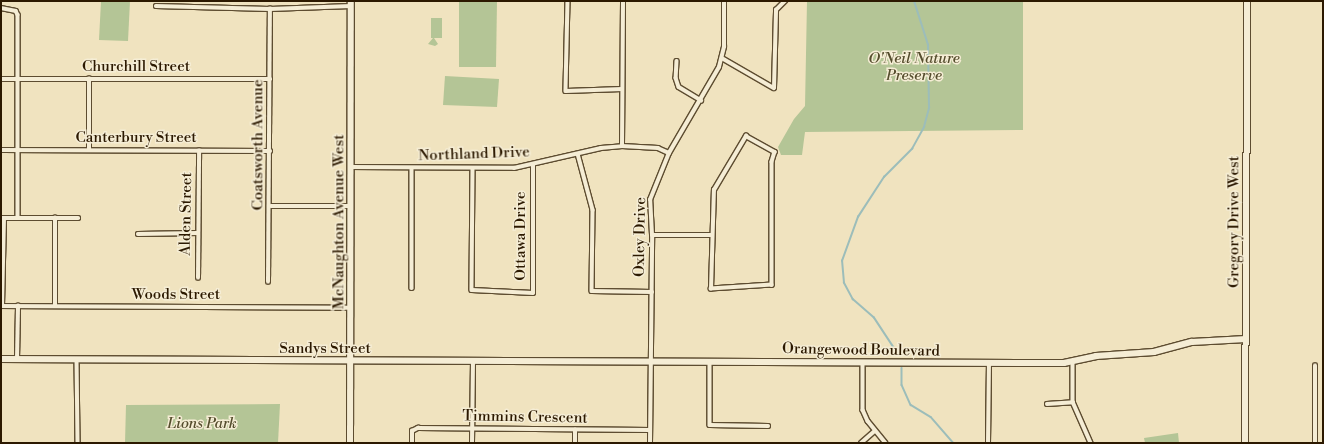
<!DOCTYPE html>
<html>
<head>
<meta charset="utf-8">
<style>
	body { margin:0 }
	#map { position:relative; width:1324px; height:444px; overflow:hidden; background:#f0e3bf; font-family:"Libre Bodoni",serif }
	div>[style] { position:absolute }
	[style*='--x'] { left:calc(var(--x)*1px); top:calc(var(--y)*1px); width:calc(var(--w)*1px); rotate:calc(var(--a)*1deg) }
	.green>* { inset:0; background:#b4c596 }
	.stream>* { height:1.5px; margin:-0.75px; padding:0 0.75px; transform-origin:0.75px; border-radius:0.75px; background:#9cbdba }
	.roads { filter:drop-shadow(1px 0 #5d4c30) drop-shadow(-1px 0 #5d4c30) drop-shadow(0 1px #5d4c30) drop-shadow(0 -1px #5d4c30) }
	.street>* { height:3.5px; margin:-1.75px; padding:0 1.75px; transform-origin:1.75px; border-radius:1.75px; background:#f5edd5 }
	.secondary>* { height:5.5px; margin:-2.75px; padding:0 2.75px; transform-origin:2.75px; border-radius:2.75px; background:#f5edd5 }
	span { translate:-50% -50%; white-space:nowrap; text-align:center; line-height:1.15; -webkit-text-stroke:3px #f5edd5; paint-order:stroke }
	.park-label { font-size:15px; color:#554d2d; font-style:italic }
	.street-label { font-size:15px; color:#2c1900 }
	.frame { position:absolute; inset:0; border:2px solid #2c1900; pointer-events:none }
</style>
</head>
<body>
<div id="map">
	<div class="green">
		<i style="clip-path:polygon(101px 1px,130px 1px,128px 41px,99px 40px)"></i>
		<i style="clip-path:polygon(459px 1px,497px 1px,496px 67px,459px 67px)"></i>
		<i style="clip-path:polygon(807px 1px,1023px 1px,1023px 130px,805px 132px,802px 155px,781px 155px,778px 147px,794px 119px,805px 106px)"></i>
		<i style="clip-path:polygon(431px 18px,442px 18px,442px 38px,434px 38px,438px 44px,435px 46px,428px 44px,433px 38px,431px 38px)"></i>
		<i style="clip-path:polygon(445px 76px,499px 79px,497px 107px,443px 105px)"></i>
		<i style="clip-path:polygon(280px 404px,278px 443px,125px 443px,126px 405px)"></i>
		<i style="clip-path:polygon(1178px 433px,1179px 443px,1145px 443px,1144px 438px)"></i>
	</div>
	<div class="stream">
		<i style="--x:897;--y:353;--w:42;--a:-123.3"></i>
		<i style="--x:874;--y:318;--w:28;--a:-139"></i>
		<i style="--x:853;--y:300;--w:19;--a:-118"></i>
		<i style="--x:844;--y:283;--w:22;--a:-95"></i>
		<i style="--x:842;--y:261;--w:47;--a:-70"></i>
		<i style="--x:858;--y:217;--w:48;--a:-57"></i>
		<i style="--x:884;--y:177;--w:40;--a:-45"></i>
		<i style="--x:912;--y:149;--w:25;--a:-61"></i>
		<i style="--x:924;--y:127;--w:20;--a:-75"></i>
		<i style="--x:929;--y:108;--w:63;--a:-90.9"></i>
		<i style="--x:928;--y:45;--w:46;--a:-107.7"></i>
		<i style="--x:902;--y:368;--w:17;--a:90"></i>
		<i style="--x:902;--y:385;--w:22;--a:66"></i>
		<i style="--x:911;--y:405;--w:23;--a:31"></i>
		<i style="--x:931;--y:417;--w:35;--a:49"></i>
	</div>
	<div class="roads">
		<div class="street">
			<i style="--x:568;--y:1;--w:90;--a:91.3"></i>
			<i style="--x:566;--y:91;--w:56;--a:-2"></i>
			<i style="--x:156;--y:6;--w:114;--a:1.5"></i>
			<i style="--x:270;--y:9;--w:81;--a:-2.1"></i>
			<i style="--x:1;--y:8;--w:15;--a:11"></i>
			<i style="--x:16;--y:11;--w:4;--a:63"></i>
			<i style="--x:18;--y:15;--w:203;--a:90"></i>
			<i style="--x:722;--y:58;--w:60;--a:30"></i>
			<i style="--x:774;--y:88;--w:78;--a:-88.5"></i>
			<i style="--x:776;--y:10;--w:13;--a:-45"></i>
			<i style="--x:677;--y:61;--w:17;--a:93"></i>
			<i style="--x:676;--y:78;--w:9;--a:72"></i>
			<i style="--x:679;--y:87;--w:26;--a:31"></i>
			<i style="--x:1;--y:79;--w:269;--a:0"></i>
			<i style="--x:746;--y:136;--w:33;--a:29"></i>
			<i style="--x:775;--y:152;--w:10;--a:107"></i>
			<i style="--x:772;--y:162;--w:123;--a:90"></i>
			<i style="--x:772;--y:285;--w:61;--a:176.2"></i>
			<i style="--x:711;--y:289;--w:99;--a:-88.3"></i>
			<i style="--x:714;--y:190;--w:63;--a:-59.3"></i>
			<i style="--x:622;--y:146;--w:145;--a:-89.6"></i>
			<i style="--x:1;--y:150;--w:269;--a:0.2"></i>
			<i style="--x:89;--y:150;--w:71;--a:-90"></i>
			<i style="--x:578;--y:154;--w:58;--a:75"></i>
			<i style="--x:593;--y:210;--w:81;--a:90.7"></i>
			<i style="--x:592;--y:291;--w:60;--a:1"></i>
			<i style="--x:350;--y:167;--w:164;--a:0.3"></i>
			<i style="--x:514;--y:168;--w:89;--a:-12.9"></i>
			<i style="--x:601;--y:148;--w:21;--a:-5"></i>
			<i style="--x:622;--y:146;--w:36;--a:3"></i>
			<i style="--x:658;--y:148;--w:12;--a:24"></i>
			<i style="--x:412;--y:169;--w:119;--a:90"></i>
			<i style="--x:473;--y:169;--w:121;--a:90.5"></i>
			<i style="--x:472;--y:290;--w:61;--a:2.8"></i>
			<i style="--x:533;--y:293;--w:128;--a:-90"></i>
			<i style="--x:271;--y:206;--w:79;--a:0"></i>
			<i style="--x:1;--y:218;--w:77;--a:0"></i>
			<i style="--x:138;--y:234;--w:59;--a:-1"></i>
			<i style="--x:652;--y:235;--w:60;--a:0"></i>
			<i style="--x:198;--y:278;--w:127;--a:-89.5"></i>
			<i style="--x:268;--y:282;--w:273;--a:-89.6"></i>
			<i style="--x:1;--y:306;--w:350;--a:0.3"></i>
			<i style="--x:2;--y:306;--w:87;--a:-88.7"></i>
			<i style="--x:55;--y:306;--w:88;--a:-90"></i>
			<i style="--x:17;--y:359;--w:53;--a:-88.9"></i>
			<i style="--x:77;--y:359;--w:84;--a:89.3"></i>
			<i style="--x:710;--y:361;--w:64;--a:90"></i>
			<i style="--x:710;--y:425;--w:58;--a:1"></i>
			<i style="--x:1073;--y:361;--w:41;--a:90"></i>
			<i style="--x:1073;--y:402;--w:45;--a:66.3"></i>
			<i style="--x:863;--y:363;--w:47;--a:90"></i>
			<i style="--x:863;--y:410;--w:12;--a:66"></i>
			<i style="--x:868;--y:421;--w:28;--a:51"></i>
			<i style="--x:1047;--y:404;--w:26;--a:-4"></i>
			<i style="--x:412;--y:443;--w:12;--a:-90"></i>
			<i style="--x:412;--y:431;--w:7;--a:-27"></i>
			<i style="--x:418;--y:428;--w:232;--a:0.5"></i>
			<i style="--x:472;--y:443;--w:82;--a:-89.3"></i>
			<i style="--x:575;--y:443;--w:13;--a:-90"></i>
			<i style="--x:650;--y:443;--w:208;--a:-89.4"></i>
			<i style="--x:652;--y:235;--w:35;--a:-93"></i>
			<i style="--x:650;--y:200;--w:51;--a:-68"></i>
			<i style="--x:669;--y:153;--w:99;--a:-59.8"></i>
			<i style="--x:719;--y:67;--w:21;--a:-76"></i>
			<i style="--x:724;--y:47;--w:46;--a:-90"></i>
			<i style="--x:861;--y:443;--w:18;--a:-41"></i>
			<i style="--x:988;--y:443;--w:80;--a:-89.3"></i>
			<i style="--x:1315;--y:443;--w:77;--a:-90"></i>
		</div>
		<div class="secondary">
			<i style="--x:1;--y:359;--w:1063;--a:0.22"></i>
			<i style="--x:1064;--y:363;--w:33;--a:-12"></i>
			<i style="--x:1096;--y:356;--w:58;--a:-3.9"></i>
			<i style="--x:1154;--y:352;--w:39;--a:-15"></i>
			<i style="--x:1192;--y:342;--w:54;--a:-3.2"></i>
			<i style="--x:350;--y:443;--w:442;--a:-89.9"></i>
			<i style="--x:1245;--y:443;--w:442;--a:-89.7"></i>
		</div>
	</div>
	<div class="park-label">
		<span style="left:914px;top:67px">O'Neil Nature<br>Preserve</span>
		<span style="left:202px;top:424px">Lions Park</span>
	</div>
	<div class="street-label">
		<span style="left:136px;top:67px">Churchill Street</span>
		<span style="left:136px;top:138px">Canterbury Street</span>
		<span style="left:258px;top:145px;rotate:-90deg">Coatsworth Avenue</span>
		<span style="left:474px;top:154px;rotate:-2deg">Northland Drive</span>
		<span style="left:186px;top:214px;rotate:-89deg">Alden Street</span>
		<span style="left:339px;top:222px;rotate:-90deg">McNaughton Avenue West</span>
		<span style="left:1234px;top:222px;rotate:-90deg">Gregory Drive West</span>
		<span style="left:521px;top:236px;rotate:-90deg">Ottawa Drive</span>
		<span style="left:640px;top:237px;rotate:-89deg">Oxley Drive</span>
		<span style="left:176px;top:295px">Woods Street</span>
		<span style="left:325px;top:349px">Sandys Street</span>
		<span style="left:861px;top:350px;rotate:1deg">Orangewood Boulevard</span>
		<span style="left:525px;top:417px;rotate:1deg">Timmins Crescent</span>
	</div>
	<div class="frame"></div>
</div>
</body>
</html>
